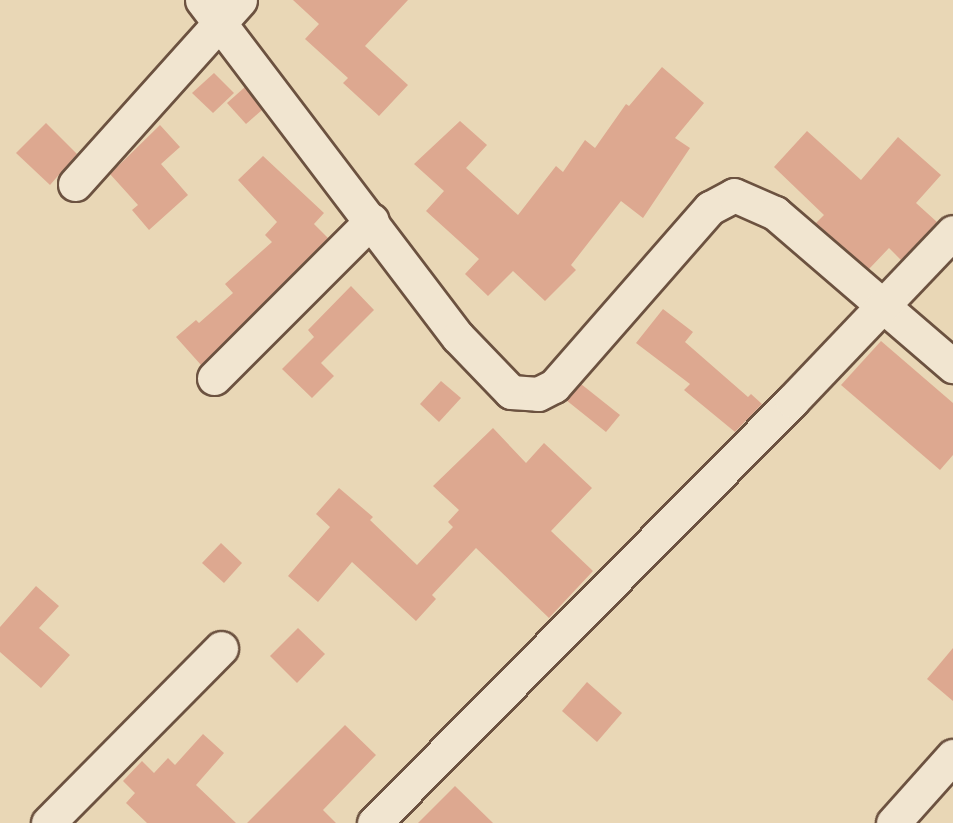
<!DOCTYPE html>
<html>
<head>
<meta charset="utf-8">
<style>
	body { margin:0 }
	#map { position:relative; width:953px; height:823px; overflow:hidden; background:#e9d7b6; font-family:Vollkorn,serif }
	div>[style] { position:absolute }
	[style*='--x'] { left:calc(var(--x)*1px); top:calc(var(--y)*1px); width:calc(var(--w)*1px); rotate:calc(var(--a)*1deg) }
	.building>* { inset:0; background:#dda890 }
	.roads { filter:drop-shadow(2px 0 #6c5240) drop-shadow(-2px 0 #6c5240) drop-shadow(0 2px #6c5240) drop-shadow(0 -2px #6c5240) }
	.minor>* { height:33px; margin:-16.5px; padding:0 16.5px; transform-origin:16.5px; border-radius:16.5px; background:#f1e5d0 }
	span { translate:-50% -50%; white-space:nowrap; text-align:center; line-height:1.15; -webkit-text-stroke:5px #f1e5d0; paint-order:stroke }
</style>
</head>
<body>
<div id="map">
	<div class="building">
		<i style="clip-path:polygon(293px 0,408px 0,365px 46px,408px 85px,379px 116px,343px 83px,348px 78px,305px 39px,319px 24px)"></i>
		<i style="clip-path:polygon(662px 67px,704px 103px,675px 138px,690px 148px,643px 218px,621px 201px,571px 265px,576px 270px,545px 301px,513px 271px,488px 296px,465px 274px,479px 259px,426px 211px,444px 191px,414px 164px,460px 121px,487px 145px,466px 168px,518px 215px,556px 166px,563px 172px,585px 140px,595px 148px,626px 104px,629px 106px)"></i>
		<i style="clip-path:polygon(214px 73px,234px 93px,213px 113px,192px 93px)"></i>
		<i style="clip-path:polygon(245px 87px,262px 110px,246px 124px,227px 103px)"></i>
		<i style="clip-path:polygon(46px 123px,77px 154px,50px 185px,16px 153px)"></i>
		<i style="clip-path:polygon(160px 125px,180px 147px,161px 164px,188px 195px,149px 230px,132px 210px,138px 205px,110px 174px)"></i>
		<i style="clip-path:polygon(807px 131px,861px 180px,898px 137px,941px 175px,916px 203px,937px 222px,901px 260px,889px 248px,869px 269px,816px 223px,824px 215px,774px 167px)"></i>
		<i style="clip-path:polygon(263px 156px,324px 213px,314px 224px,328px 238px,201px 365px,176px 337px,196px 320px,199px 323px,233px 293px,225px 284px,272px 242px,265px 235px,277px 222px,238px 180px)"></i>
		<i style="clip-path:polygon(351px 286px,374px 310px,321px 363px,334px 376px,312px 398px,282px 369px,314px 337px,308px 330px)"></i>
		<i style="clip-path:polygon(663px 309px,693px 332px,685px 342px,748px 397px,751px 394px,762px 404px,735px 432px,684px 390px,690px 384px,636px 343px)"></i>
		<i style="clip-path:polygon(881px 341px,953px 403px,953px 455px,940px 470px,841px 385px)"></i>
		<i style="clip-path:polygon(441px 381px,461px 398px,439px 422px,420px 404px)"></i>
		<i style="clip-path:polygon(581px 384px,620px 415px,606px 432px,566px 400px)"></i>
		<i style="clip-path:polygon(493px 428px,526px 463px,544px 443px,592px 488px,551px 531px,593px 571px,549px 618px,476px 548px,432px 595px,436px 599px,416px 621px,352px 562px,318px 602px,288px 576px,330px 527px,316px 514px,339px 488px,373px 517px,370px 520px,417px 565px,453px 527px,448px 522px,459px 510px,433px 486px)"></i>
		<i style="clip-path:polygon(221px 543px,242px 563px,224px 583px,202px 563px)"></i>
		<i style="clip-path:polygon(36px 586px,59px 606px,39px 628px,70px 655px,41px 688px,0 652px,0 627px)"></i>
		<i style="clip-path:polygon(298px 628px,325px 654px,297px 683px,270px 656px)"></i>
		<i style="clip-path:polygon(953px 648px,953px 701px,927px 679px)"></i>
		<i style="clip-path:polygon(587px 682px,622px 713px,597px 742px,562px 711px)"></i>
		<i style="clip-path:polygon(345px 725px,376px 755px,323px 810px,336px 823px,247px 823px)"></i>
		<i style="clip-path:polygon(203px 734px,224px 753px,196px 785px,236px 823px,147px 823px,126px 803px,135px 793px,123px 781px,142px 761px,154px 773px,168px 758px,175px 765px)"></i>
		<i style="clip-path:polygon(455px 786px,493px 823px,418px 823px)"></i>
	</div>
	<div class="roads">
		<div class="minor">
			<i style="--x:202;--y:0;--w:423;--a:52.8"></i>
			<i style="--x:458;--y:337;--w:76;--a:46.1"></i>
			<i style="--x:511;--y:392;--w:27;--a:4"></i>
			<i style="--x:538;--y:394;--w:18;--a:-27"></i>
			<i style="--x:554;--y:386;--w:237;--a:-48.8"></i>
			<i style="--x:710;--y:208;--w:27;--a:-28"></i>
			<i style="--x:734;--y:195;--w:45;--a:23.7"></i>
			<i style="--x:775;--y:213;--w:235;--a:40.7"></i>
			<i style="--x:75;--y:184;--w:247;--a:-48.1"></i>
			<i style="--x:214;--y:378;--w:223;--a:-45"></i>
			<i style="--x:48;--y:823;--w:246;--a:-45.3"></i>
			<i style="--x:374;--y:823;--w:594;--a:-45.27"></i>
			<i style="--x:792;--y:401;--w:233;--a:-46.4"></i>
			<i style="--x:893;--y:823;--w:90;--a:-48.2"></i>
		</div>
	</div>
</div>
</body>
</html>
